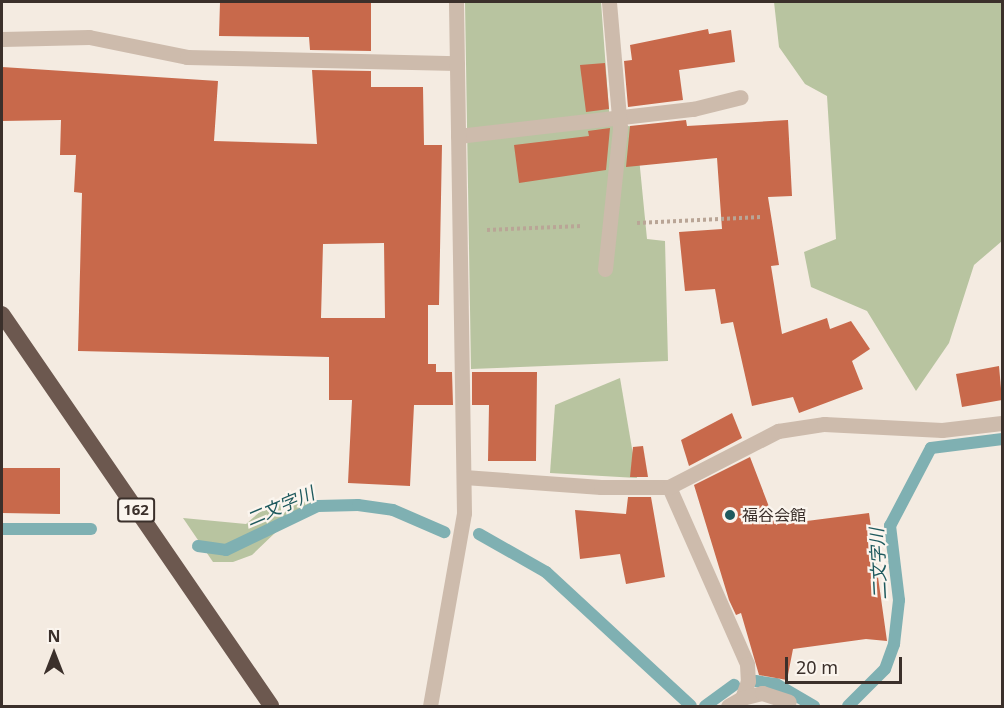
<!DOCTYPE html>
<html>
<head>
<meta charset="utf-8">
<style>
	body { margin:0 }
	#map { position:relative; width:1004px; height:708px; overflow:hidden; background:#f4ebe1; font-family:"Noto Sans","Noto Sans JP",sans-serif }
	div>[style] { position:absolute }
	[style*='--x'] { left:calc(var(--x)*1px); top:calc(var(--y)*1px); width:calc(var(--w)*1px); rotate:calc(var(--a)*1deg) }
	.green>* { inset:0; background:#b8c4a0 }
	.stream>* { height:12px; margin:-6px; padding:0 6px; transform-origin:6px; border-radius:6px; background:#7fb0b2 }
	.building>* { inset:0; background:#c8694b }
	.path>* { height:4px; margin-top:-2px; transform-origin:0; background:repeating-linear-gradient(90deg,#b9a596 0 3px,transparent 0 6px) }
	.service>* { height:15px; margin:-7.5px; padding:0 7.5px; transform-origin:7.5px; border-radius:7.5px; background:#cdbbac }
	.minor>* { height:15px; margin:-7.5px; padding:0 7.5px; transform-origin:7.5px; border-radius:7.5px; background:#cdbbac }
	.trunk>* { height:16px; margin:-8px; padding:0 8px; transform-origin:8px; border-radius:8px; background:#6c584f }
	.dots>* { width:16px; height:16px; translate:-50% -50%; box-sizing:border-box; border:3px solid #fbf5ee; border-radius:50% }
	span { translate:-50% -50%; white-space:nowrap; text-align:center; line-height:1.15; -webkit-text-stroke:4.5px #fbf5ee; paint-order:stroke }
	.shield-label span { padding:2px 4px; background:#fbf5ee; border:2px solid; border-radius:4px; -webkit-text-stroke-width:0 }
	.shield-label { font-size:15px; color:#3b302b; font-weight:700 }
	.poi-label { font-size:16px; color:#3b302b }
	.left { translate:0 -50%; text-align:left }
	.water-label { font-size:18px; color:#1f5a5e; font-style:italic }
	.frame { position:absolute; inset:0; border:3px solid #3b302b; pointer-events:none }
	.north { position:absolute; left:24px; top:624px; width:60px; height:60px; -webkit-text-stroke:4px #fbf5ee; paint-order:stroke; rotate:0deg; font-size:16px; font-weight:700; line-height:24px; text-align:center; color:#3b302b }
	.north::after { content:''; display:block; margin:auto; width:21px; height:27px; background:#3b302b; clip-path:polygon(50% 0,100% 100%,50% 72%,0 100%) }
	.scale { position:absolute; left:785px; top:657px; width:117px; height:27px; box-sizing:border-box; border:3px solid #3b302b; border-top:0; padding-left:8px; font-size:18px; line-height:21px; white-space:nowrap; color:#3b302b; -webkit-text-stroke:4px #fbf5ee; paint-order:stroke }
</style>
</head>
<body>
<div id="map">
	<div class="green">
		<i style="clip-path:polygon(465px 2px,601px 2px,610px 124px,636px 127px,647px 239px,665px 241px,668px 361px,471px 369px)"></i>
		<i style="clip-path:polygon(774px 2px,1002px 2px,1002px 241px,974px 265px,949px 343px,916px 391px,867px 311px,811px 287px,804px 252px,836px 239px,827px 96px,805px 84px,779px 47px)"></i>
		<i style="clip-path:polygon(620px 378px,637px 478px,550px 473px,555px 405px)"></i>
		<i style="clip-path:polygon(272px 501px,322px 502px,323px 508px,277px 531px,252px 555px,233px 562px,213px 562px,183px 518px,246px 524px)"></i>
	</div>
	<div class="stream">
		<i style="--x:2;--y:529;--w:89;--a:0"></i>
		<i style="--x:479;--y:534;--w:77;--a:29.6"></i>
		<i style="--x:546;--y:572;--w:197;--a:42.7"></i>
		<i style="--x:198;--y:546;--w:28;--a:8"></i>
		<i style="--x:226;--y:550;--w:102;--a:-25.6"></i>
		<i style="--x:318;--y:506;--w:40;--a:-1.4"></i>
		<i style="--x:358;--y:505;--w:35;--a:8"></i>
		<i style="--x:393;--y:510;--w:56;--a:23.3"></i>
		<i style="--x:756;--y:681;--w:20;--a:9"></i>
		<i style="--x:776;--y:684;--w:44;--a:30.1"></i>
		<i style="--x:705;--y:706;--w:36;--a:-36"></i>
		<i style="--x:848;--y:706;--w:52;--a:-45"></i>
		<i style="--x:885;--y:669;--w:27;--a:-70"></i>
		<i style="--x:894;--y:644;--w:44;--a:-83.5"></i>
		<i style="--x:899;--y:600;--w:75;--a:-96.9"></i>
		<i style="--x:890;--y:526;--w:88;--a:-62.3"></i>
		<i style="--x:931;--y:448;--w:72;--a:-7.2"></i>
	</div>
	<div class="building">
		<i style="clip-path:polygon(220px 2px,371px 2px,371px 51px,310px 50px,309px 37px,219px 36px)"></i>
		<i style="clip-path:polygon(708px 29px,709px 34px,731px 30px,735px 62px,679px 70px,683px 100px,628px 107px,624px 61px,632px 60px,630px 45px)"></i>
		<i style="clip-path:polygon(605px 63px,609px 109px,586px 112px,580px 65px)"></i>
		<i style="clip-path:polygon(evenodd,2px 67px,218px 81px,214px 141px,317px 144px,312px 70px,371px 71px,371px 87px,423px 87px,424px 145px,442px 145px,439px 305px,428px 305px,428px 364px,436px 364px,436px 372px,452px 372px,453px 405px,414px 405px,410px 486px,348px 483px,352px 400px,329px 400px,329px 357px,78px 351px,82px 193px,74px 192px,76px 155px,60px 155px,61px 120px,2px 121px,2px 67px,384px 243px,385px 318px,321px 318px,323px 244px,384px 243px)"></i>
		<i style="clip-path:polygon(686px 120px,687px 126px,788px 120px,792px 196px,768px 197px,779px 265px,771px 266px,782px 334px,827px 318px,830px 329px,851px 321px,870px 349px,852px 361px,863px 389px,799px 413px,793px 397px,752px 406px,733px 322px,721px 324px,715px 289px,685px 291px,679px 232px,722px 229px,717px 158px,626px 167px,630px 126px)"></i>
		<i style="clip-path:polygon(610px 128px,606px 170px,519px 183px,514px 145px,589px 136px,588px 131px)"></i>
		<i style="clip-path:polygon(999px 366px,1002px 400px,962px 407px,956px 374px)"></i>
		<i style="clip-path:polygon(472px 372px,537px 372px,536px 461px,488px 461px,489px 405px,472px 405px)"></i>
		<i style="clip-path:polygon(732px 413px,742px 438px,689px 466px,681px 440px)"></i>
		<i style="clip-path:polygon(643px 446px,648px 477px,630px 477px,633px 447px)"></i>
		<i style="clip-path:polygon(750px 457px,776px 525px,795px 515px,799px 522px,869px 513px,887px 641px,866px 639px,793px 649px,787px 680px,759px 675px,741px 613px,736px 615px,729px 600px,694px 485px)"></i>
		<i style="clip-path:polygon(2px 468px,60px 468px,60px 514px,2px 513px)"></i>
		<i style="clip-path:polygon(628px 497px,651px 497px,665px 577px,626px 584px,620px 554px,580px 559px,575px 510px,626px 514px)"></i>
	</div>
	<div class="path">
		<i style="--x:637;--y:223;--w:124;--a:-2.8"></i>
		<i style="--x:487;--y:230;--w:95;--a:-2.4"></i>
	</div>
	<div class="service">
		<i style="--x:458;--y:136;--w:237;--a:-6.6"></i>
		<i style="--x:693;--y:109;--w:49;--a:-14"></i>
		<i style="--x:605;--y:269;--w:142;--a:-83.9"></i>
		<i style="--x:620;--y:128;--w:126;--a:-95"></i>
		<i style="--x:669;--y:487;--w:193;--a:66.2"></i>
		<i style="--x:747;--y:664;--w:17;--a:87"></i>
		<i style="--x:748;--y:681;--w:18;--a:109"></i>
		<i style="--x:742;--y:698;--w:16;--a:150"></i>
		<i style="--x:742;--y:698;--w:21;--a:-14"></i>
		<i style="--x:762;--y:693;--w:28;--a:18"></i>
	</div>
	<div class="minor">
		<i style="--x:2;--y:39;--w:87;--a:-1.3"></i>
		<i style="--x:89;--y:37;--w:100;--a:11.5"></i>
		<i style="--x:187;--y:57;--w:270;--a:1.3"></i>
		<i style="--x:464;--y:477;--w:137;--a:4.2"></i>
		<i style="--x:601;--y:487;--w:68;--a:0"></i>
		<i style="--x:669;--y:487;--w:123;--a:-27.2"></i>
		<i style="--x:778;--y:431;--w:47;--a:-8.7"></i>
		<i style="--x:824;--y:424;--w:118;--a:2.9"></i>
		<i style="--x:942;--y:430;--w:60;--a:-6.7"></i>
		<i style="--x:430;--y:706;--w:196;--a:-80"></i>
		<i style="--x:464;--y:513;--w:511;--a:-90.9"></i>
	</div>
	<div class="trunk">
		<i style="--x:2;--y:314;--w:475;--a:55.5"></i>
	</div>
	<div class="dots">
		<i style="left:730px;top:515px;background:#1f5a5e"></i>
	</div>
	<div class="shield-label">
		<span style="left:136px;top:510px">162</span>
	</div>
	<div class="poi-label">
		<span class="left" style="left:742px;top:515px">福谷会館</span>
	</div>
	<div class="water-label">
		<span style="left:280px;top:506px;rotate:-23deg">二文字川</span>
		<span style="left:878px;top:564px;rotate:-93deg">二文字川</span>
	</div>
	<div class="frame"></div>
	<div class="north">N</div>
	<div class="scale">20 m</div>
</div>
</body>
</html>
